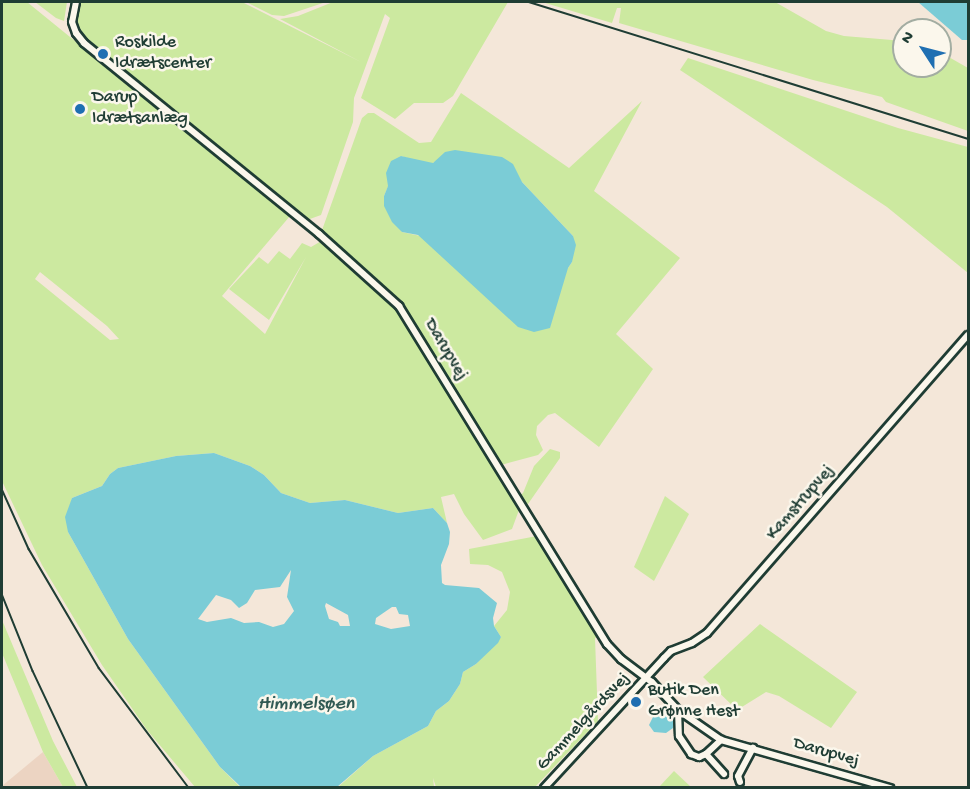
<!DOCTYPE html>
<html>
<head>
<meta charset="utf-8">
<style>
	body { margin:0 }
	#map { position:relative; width:970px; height:789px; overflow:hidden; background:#f4e7d9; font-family:"Gochi Hand",sans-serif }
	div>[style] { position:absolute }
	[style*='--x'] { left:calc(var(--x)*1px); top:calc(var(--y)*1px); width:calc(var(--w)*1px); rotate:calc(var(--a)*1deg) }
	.built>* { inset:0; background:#ecd4c2 }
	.green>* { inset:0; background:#cce9a0 }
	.water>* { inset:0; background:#7bccd6 }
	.roads { filter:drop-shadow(2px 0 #1f3d34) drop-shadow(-2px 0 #1f3d34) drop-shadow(0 2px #1f3d34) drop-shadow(0 -2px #1f3d34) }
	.minor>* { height:6px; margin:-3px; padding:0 3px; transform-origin:3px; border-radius:3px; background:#fbf7ec }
	.rail>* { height:1.5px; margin:-0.75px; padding:0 0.75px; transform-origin:0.75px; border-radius:0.75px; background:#1f3d34 }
	.dots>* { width:16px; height:16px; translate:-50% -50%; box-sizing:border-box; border:3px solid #fbf7ec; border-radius:50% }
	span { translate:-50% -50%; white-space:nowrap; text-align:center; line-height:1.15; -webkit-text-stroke:5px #fbf7ec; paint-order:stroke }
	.poi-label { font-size:18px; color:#1f3d34 }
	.left { translate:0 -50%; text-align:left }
	.street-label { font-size:18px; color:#1f3d34 }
	.water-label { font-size:20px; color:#315a54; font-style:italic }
	.frame { position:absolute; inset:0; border:3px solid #1f3d34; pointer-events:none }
	.north { position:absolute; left:892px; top:18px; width:60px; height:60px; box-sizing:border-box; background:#fbf7ec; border:2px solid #a3ada2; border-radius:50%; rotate:306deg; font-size:16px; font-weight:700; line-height:24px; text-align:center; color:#1f3d34 }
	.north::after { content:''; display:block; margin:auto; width:21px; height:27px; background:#1f6fb2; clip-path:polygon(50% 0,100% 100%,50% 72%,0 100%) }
</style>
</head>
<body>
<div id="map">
	<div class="built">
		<i style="clip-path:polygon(43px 752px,63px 787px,2px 787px,2px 786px)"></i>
	</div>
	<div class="green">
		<i style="clip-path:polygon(evenodd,2px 2px,27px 2px,290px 216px,222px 296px,265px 334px,306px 257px,269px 320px,229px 289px,259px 257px,268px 264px,279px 251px,290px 259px,302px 243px,311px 247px,323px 240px,396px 305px,516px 498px,523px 493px,534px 466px,550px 449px,560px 452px,560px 458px,528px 504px,519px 510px,512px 529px,483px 540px,464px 514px,454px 494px,441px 497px,447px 523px,433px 508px,398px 513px,345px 500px,310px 503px,281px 493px,264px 475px,250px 466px,214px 453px,176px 456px,118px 468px,110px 474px,102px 486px,72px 498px,68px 532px,128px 639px,220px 767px,241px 788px,195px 787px,147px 730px,102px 665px,42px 565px,2px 481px,2px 2px,40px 272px,107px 326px,119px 339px,110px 340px,35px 279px,40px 272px)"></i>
		<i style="clip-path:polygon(35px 2px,67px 2px,64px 21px,56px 18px)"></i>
		<i style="clip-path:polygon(78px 2px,242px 2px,361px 62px,280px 19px,298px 16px,333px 2px,508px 2px,453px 96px,443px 103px,414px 103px,395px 119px,361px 98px,390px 18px,385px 14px,354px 98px,353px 122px,321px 215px,307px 220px,85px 40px,75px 21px)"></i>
		<i style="clip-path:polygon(246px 2px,326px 2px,284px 16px,272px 15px)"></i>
		<i style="clip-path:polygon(542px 2px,775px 2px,826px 31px,844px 36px,904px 41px,904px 66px,940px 66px,940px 52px,968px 68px,968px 131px,886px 102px,882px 97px,813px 80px,619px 23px,621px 8px,617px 8px,612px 23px)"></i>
		<i style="clip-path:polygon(688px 58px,898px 128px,968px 147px,968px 273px,887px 207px,680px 70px)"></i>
		<i style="clip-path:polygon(evenodd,461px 93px,569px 168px,642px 101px,594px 191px,680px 258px,616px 334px,653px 369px,599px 447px,555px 413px,548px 415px,537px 426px,536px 435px,543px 450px,538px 455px,501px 465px,411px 316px,388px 292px,321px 233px,362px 118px,368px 113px,374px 113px,419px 143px,431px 142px,461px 93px,401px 156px,424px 163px,433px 163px,441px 158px,522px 182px,573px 236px,572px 262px,568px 268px,402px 232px,384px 196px,401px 156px)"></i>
		<i style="clip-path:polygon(665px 496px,689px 514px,654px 581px,634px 567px)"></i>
		<i style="clip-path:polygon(537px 536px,600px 636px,595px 638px,598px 721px,535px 787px,436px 787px,433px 778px,434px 787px,337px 788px,373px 756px,428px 726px,436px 711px,449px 701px,460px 684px,463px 672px,476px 664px,501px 637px,494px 626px,507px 610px,510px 592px,502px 572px,488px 565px,470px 564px,469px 549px)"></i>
		<i style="clip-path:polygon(2px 620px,53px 741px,77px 787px,63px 787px,43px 752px,2px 653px)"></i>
		<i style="clip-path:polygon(760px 624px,857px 692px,831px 728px,779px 696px,766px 692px,737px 710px,703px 677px)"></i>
		<i style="clip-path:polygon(674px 771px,691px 787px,659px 787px)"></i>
	</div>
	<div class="water">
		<i style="clip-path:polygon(918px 2px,968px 2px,968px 40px,962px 40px)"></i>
		<i style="clip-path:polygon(455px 150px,502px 157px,513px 164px,522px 182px,573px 236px,576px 245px,572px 262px,568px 268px,550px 328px,534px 332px,518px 327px,418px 235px,402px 232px,392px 222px,384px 206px,384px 196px,388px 186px,386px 173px,391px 161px,401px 156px,433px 163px,445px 152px)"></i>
		<i style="clip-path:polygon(evenodd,214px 453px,250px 466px,264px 475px,281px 493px,310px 503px,345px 500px,398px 513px,433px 508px,447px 523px,450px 532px,449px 544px,441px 565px,442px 583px,445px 585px,479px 588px,497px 603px,493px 618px,494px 626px,501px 637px,498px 643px,476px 664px,463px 672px,460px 684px,449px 701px,436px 711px,428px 726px,373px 756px,337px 787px,241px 787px,220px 767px,128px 639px,68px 532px,65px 517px,72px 498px,102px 486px,110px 474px,118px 468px,176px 456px,214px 453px,291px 570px,287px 597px,294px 611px,284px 624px,273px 627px,259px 622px,244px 623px,231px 618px,207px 622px,198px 619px,216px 595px,231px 600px,239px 608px,247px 603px,255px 590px,280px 587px,291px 570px,214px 453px,326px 603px,348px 615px,350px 626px,340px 626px,338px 622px,329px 619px,325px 606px,326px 603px,214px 453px,392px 607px,396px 607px,399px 614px,408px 615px,410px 626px,391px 629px,375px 624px,376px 618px,392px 607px)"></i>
		<i style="clip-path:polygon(669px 706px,674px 713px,673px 728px,666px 733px,654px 732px,649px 725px,653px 717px)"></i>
	</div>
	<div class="roads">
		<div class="minor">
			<i style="--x:76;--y:2;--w:20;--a:101"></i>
			<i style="--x:72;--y:22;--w:12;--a:70"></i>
			<i style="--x:76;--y:33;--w:13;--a:51"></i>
			<i style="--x:84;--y:43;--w:303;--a:39.1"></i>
			<i style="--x:319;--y:234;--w:108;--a:42"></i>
			<i style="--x:399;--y:306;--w:397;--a:58.4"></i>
			<i style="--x:607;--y:644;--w:21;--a:47"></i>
			<i style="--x:621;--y:659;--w:39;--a:37"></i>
			<i style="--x:652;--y:682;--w:38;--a:47"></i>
			<i style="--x:678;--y:710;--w:52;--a:34.9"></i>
			<i style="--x:721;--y:740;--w:176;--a:15.9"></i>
			<i style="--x:678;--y:710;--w:26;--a:88"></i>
			<i style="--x:679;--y:736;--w:22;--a:56"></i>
			<i style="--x:691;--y:754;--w:9;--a:21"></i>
			<i style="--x:699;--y:757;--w:8;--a:-23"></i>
			<i style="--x:706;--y:754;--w:21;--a:-43"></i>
			<i style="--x:706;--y:754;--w:27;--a:48"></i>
			<i style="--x:740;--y:782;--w:6;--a:-108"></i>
			<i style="--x:738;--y:776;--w:32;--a:-62"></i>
			<i style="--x:544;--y:788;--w:177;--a:-47.3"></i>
			<i style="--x:664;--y:658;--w:10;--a:-45"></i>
			<i style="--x:671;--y:651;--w:22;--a:-21"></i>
			<i style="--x:692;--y:643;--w:18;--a:-34"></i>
			<i style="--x:707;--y:633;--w:396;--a:-48.8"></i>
		</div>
	</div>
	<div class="rail">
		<i style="--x:529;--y:2;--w:460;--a:17.3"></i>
		<i style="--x:2;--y:489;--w:66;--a:65.8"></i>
		<i style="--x:29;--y:549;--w:138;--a:59.5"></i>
		<i style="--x:99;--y:668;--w:150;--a:53.1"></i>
		<i style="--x:2;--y:594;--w:83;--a:68.1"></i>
		<i style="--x:33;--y:671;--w:129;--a:64.8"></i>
	</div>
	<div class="dots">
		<i style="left:103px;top:54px;background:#1f6fb2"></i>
		<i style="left:80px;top:109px;background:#1f6fb2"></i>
		<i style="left:636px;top:702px;background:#1f6fb2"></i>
	</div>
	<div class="poi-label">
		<span class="left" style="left:115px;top:54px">Roskilde<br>Idrætscenter</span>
		<span class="left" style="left:92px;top:109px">Darup<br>Idrætsanlæg</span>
		<span class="left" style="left:648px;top:702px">Butik Den<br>Grønne Hest</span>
	</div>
	<div class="street-label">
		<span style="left:445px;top:350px;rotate:59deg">Darupvej</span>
		<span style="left:801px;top:503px;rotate:-49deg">Kamstrupvej</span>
		<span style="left:584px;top:722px;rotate:-47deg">Gammelgårdsvej</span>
		<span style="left:826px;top:753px;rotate:16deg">Darupvej</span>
	</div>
	<div class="water-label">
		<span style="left:306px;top:704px">Himmelsøen</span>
	</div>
	<div class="frame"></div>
	<div class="north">N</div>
</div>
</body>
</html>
